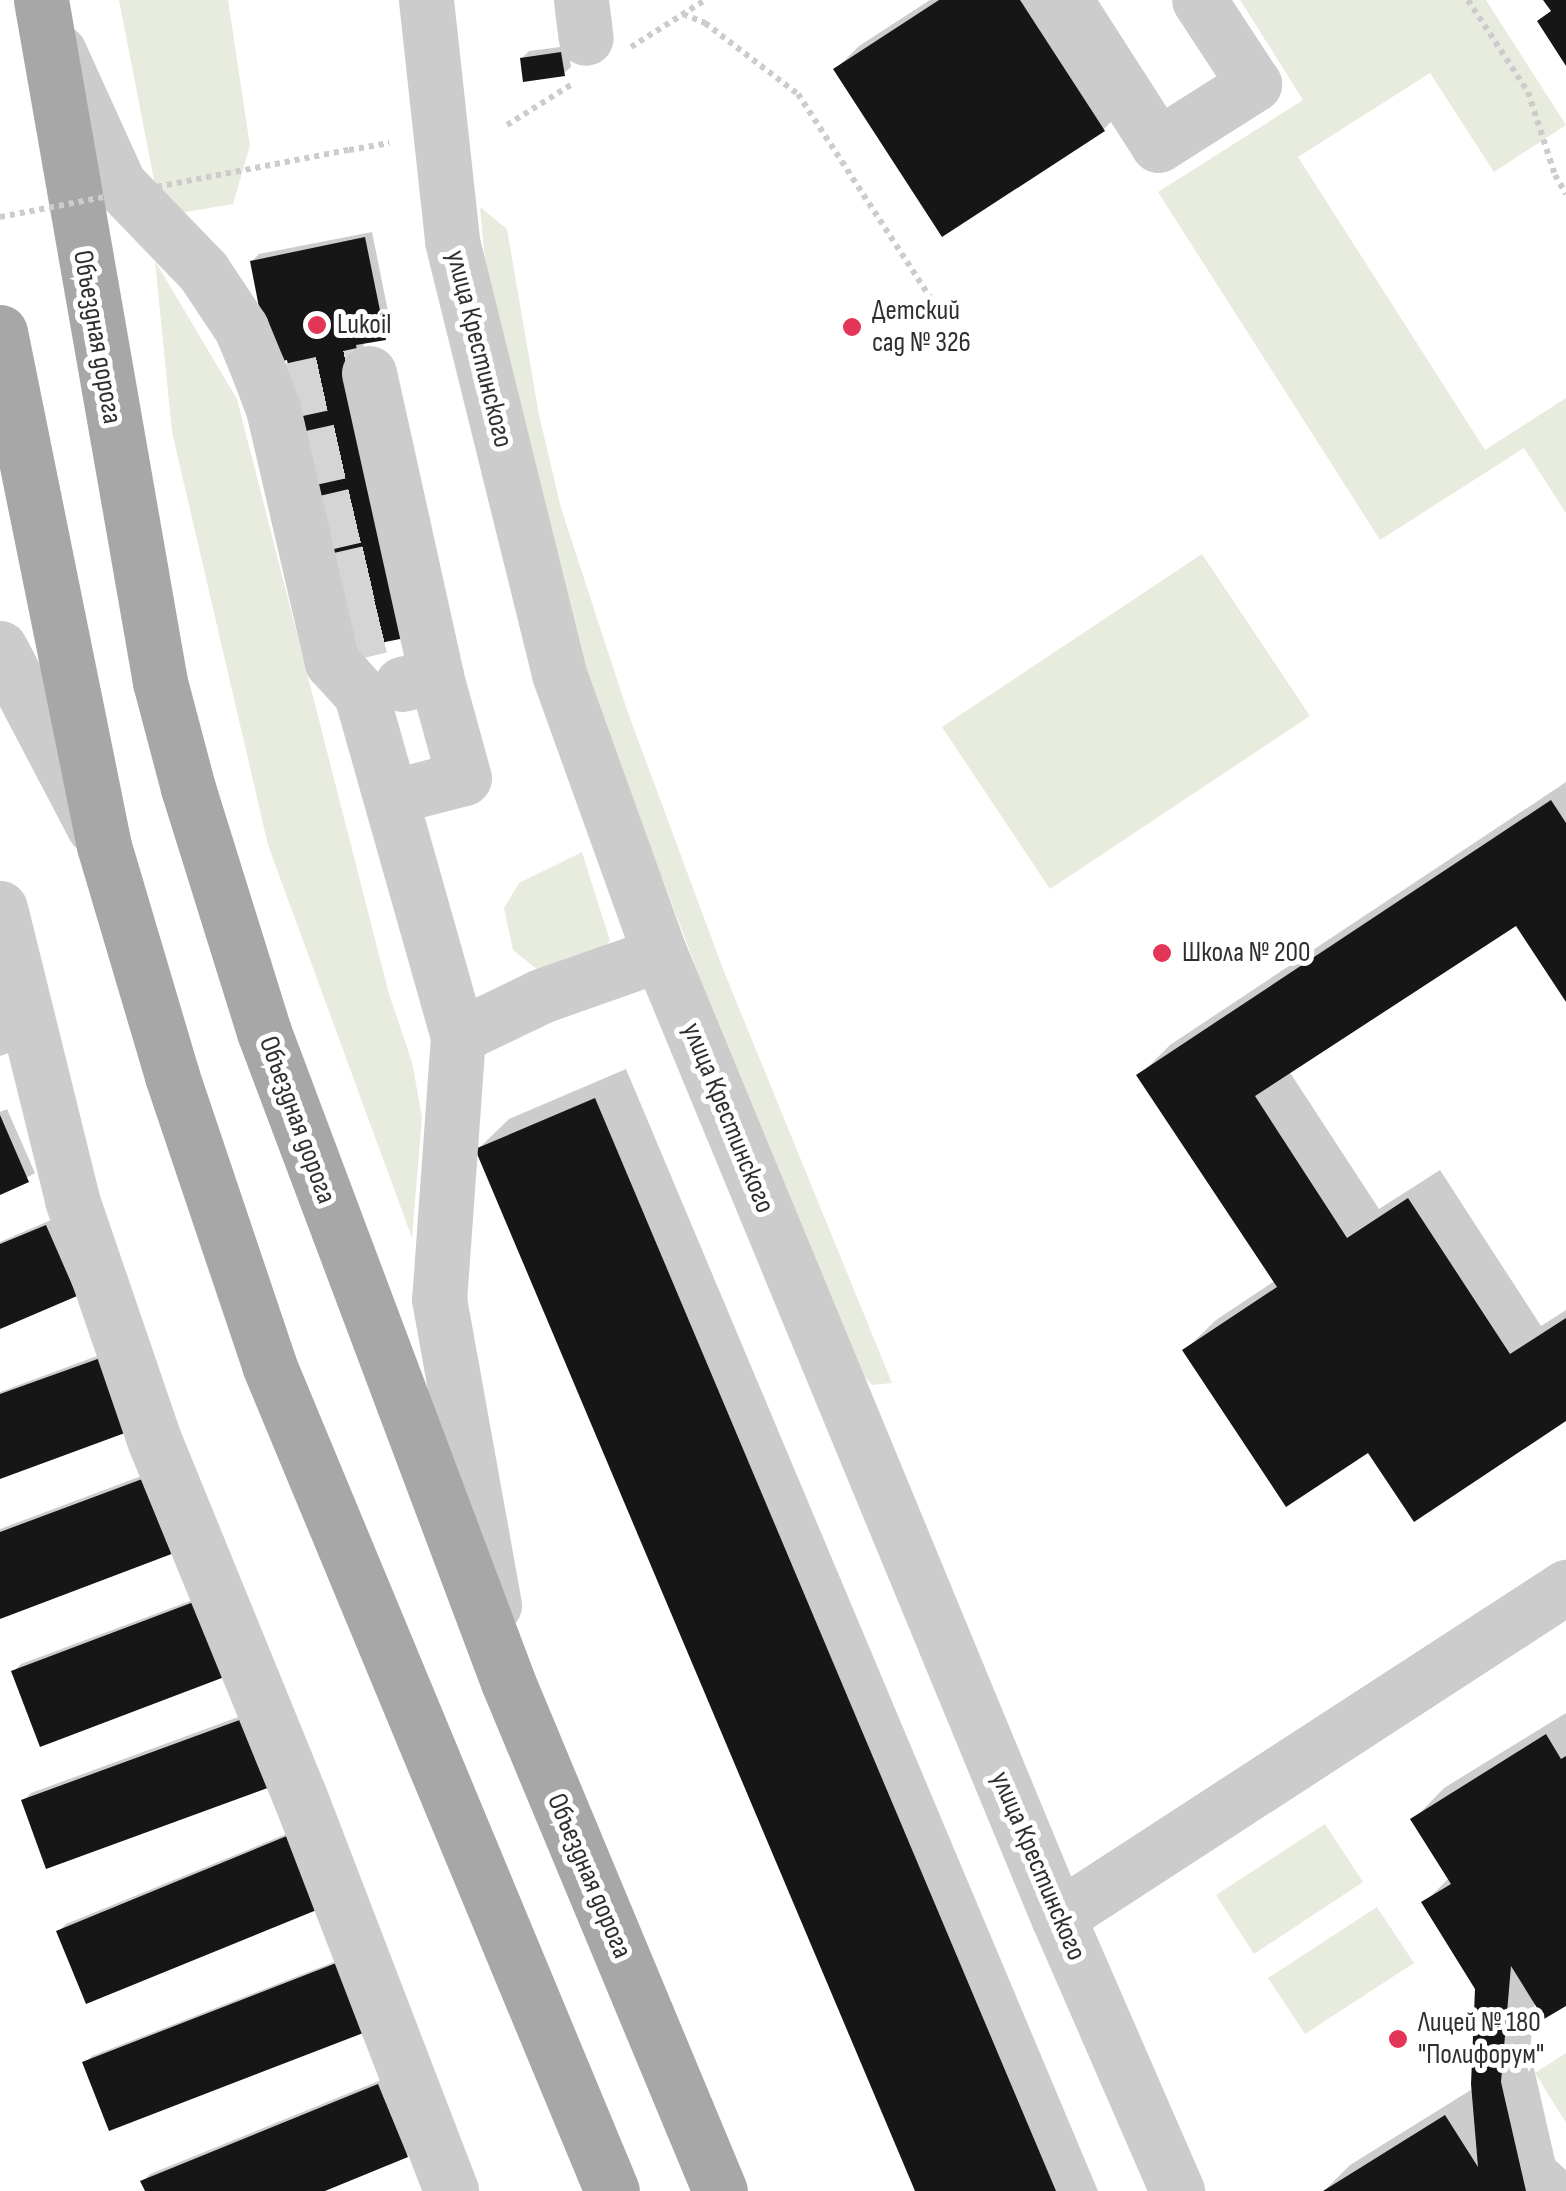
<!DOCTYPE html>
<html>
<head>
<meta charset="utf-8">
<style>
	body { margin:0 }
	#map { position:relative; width:1566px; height:2191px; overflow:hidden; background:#fff; font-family:"Sofia Sans Condensed",sans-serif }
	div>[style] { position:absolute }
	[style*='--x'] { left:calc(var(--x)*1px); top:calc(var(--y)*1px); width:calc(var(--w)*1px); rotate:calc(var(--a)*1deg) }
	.green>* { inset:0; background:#e7ecde }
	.shadow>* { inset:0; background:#0003 }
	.building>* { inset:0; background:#161616 }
	.minor-tunnel>* { height:55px; margin-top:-27.5px; transform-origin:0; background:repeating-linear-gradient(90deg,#d5d5d5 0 55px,transparent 0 83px) }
	.path>* { height:6px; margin-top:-3px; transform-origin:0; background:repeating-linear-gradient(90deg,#ccc 0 5px,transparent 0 10px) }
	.minor>* { height:55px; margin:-27.5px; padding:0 27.5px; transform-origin:27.5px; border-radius:27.5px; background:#ccc }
	.major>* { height:55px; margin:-27.5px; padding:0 27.5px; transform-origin:27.5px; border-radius:27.5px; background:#a7a7a7 }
	.path-bridge>* { height:6px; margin-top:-3px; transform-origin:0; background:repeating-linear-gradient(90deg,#ccc 0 5px,transparent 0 10px) }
	.dots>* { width:28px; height:28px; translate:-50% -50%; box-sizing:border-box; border:5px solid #fff; border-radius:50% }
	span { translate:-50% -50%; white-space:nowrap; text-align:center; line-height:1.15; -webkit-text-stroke:10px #fff; paint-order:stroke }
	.poi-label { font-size:28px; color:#2f2f2f }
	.left { translate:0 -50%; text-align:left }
	.street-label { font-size:28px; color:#2f2f2f }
</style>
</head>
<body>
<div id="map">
	<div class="green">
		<i style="clip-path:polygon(119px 0,228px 0,250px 146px,233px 204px,161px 216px)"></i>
		<i style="clip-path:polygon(1240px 0,1486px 0,1566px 125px,1494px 172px,1430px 73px,1298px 157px,1485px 450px,1566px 398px,1566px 513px,1524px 448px,1380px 540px,1158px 192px,1303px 100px)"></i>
		<i style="clip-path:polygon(480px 207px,507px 229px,539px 415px,561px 508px,627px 710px,723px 969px,892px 1383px,872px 1385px,864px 1376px,700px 978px,567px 627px,489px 303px)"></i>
		<i style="clip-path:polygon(155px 261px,237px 399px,389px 994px,412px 1062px,422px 1117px,412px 1238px,268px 845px,172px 432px)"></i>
		<i style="clip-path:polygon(1202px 554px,1310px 716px,1050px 889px,942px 727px)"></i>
		<i style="clip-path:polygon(582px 852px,610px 941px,589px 960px,543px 974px,513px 950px,504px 908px,519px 883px)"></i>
		<i style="clip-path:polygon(1325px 1824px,1363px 1882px,1254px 1954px,1216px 1895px)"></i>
		<i style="clip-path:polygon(1377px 1907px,1414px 1963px,1305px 2034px,1268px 1978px)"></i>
		<i style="clip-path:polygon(1566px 2053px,1566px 2123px,1535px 2073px)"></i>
	</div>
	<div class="shadow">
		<i style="clip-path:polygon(930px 0,1058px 0,1127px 105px,1104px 129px,942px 233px,836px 69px,859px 46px)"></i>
		<i style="clip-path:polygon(568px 46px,571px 67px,563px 74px,522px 58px,529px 51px)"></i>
		<i style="clip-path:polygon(372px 232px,392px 331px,385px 338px,363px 342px,420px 627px,289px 357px,252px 261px,259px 254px)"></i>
		<i style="clip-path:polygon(1566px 782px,1566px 998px,1517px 922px,1289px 1071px,1379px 1209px,1440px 1170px,1541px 1326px,1566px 1310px,1566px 1418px,1369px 1449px,1185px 1350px,1216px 1320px,1276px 1280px,1140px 1075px,1170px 1045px)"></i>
		<i style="clip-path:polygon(0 950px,23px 1048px,0 1056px)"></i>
		<i style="clip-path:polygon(626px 1069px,1098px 2191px,917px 2191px,478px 1149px,509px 1119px)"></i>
		<i style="clip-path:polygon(7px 1109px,35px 1173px,0 1192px,0 1112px)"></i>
		<i style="clip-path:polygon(53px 1219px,75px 1294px,0 1326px,0 1242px)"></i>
		<i style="clip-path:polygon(113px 1350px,0 1476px,0 1392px)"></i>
		<i style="clip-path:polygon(160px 1469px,0 1616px,0 1529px)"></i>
		<i style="clip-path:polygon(206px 1595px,226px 1674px,14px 1671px,21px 1664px)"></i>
		<i style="clip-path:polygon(263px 1708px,48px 1865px,24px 1800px,31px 1793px)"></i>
		<i style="clip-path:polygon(1566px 1713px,1566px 2003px,1535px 2000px,1530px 2051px,1555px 2160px,1566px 2170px,1566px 2191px,1324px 2191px,1350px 2165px,1474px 2088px,1477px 1988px,1424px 1903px,1450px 1877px,1414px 1819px,1444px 1788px)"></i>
		<i style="clip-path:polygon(301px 1828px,88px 2000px,59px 1931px,66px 1924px)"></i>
		<i style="clip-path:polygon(352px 1955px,377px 2021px,85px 2063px,92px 2056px)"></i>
		<i style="clip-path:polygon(386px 2078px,414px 2148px,407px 2155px,318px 2191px,147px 2191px,143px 2181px,150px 2174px)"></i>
	</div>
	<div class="building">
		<i style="clip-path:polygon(939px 0,1020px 0,1105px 131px,942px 237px,833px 69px)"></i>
		<i style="clip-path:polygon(1543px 0,1566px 0,1566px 66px,1537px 21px,1551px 11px)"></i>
		<i style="clip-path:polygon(561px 52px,565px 76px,523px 82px,520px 58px)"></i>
		<i style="clip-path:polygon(365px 237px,386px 340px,356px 345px,415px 636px,345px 650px,287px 360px,270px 364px,250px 261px)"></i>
		<i style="clip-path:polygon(1551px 800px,1566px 823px,1566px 1002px,1516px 926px,1255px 1096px,1347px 1238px,1408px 1198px,1510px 1354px,1566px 1318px,1566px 1421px,1414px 1522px,1368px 1453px,1286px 1507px,1182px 1350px,1277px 1287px,1136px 1075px)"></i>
		<i style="clip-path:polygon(595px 1098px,1056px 2191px,915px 2191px,475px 1149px)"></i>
		<i style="clip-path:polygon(0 1115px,29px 1182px,0 1195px)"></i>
		<i style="clip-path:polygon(46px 1225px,77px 1296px,0 1329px,0 1244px)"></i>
		<i style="clip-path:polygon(106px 1356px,133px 1430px,0 1479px,0 1394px)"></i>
		<i style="clip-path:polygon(153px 1475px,182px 1550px,0 1619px,0 1532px)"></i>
		<i style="clip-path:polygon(199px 1600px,227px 1676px,40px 1747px,11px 1671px)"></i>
		<i style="clip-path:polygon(256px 1714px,281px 1783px,46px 1869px,21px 1800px)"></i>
		<i style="clip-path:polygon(1546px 1734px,1561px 1759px,1566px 1756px,1566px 2006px,1544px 2019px,1511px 1966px,1501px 2082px,1526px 2191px,1323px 2191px,1445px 2115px,1478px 2167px,1471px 2084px,1475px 1989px,1421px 1902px,1451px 1884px,1410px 1819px)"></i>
		<i style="clip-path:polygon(294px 1833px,324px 1907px,86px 2004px,56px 1931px)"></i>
		<i style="clip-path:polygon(344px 1960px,371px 2030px,109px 2131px,82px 2062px)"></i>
		<i style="clip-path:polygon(378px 2084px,408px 2157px,325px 2191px,145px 2191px,140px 2181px)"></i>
	</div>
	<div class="minor-tunnel">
		<i style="--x:268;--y:395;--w:103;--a:-12.3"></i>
		<i style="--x:286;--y:463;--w:101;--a:-12.5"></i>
		<i style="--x:301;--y:528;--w:101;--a:-13.2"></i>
		<i style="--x:315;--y:585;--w:98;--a:-12.9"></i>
		<i style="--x:327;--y:638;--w:99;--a:-13.5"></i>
	</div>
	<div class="path">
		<i style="--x:1468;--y:0;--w:110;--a:56.9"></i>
		<i style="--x:1528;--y:92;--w:87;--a:72"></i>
		<i style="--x:1555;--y:175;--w:22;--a:60"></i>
		<i style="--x:683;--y:14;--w:24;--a:22"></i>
		<i style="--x:705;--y:23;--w:117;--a:37.4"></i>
		<i style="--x:798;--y:94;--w:252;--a:57"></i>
		<i style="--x:631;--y:47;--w:88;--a:-32.4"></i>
		<i style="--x:507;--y:125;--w:79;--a:-32.1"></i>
		<i style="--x:349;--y:150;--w:41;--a:-9.9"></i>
	</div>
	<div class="minor">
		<i style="--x:426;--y:0;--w:242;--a:83.8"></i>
		<i style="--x:452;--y:241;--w:446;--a:76.1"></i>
		<i style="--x:559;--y:674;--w:298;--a:70.2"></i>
		<i style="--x:660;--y:954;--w:1042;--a:67.55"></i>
		<i style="--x:1058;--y:1917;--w:299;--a:66.5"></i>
		<i style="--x:581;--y:0;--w:38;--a:83"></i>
		<i style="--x:1065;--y:0;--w:172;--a:57.3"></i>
		<i style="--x:1158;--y:145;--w:114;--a:-32.4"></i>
		<i style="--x:1254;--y:84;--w:100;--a:-123.2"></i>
		<i style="--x:59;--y:52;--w:145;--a:65.6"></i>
		<i style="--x:119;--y:184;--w:121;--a:46"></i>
		<i style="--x:203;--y:271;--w:69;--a:56.3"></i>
		<i style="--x:241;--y:328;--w:44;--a:67.5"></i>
		<i style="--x:258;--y:369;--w:43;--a:69.4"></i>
		<i style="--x:273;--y:409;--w:260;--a:76.9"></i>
		<i style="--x:332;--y:662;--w:43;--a:47.8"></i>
		<i style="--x:361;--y:694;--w:355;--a:74.2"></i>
		<i style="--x:458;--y:1036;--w:264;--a:94.1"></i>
		<i style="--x:439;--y:1299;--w:311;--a:79.8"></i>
		<i style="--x:369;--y:373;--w:310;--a:77.5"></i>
		<i style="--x:0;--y:648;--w:202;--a:62.3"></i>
		<i style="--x:391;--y:797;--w:75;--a:-14.6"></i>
		<i style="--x:464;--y:778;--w:106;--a:-105.4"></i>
		<i style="--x:436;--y:676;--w:35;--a:167"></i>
		<i style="--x:0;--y:908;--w:301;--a:76.1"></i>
		<i style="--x:72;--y:1200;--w:256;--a:71.1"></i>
		<i style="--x:155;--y:1442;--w:383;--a:67.8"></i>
		<i style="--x:300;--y:1797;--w:422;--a:69"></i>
		<i style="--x:458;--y:1036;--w:92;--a:-25.7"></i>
		<i style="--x:541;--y:996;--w:126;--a:-19.4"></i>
		<i style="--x:1058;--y:1917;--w:606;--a:-33.01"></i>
	</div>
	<div class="major">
		<i style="--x:41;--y:0;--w:692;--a:80.1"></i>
		<i style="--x:160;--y:682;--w:110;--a:75.2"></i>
		<i style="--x:188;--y:788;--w:256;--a:72.7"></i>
		<i style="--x:264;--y:1032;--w:694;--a:69.42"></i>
		<i style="--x:508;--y:1682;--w:551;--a:67.39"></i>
		<i style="--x:0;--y:332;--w:524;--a:78.56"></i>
		<i style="--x:104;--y:846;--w:240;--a:73.5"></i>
		<i style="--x:172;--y:1076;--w:305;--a:71.4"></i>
		<i style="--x:269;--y:1365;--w:894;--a:67.45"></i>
	</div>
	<div class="path-bridge">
		<i style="--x:0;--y:217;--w:355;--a:-10.9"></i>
	</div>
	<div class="dots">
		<i style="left:317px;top:325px;background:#e33557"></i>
		<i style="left:852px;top:327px;background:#e33557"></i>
		<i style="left:1162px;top:953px;background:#e33557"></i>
		<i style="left:1398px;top:2039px;background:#e33557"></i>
	</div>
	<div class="poi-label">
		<span class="left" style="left:872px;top:327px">Детский<br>сад № 326</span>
		<span class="left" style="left:337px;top:325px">Lukoil</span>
		<span class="left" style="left:1182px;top:953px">Школа № 200</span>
		<span class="left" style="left:1418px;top:2039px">Лицей № 180<br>"Полифорум"</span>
	</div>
	<div class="street-label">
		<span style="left:97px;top:337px;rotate:80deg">Объездная дорога</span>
		<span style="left:479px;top:349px;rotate:76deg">улица Крестинского</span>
		<span style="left:728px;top:1118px;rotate:68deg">улица Крестинского</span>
		<span style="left:297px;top:1120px;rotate:70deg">Объездная дорога</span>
		<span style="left:1038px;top:1866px;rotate:67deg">улица Крестинского</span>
		<span style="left:589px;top:1876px;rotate:67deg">Объездная дорога</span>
	</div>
</div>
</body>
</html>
